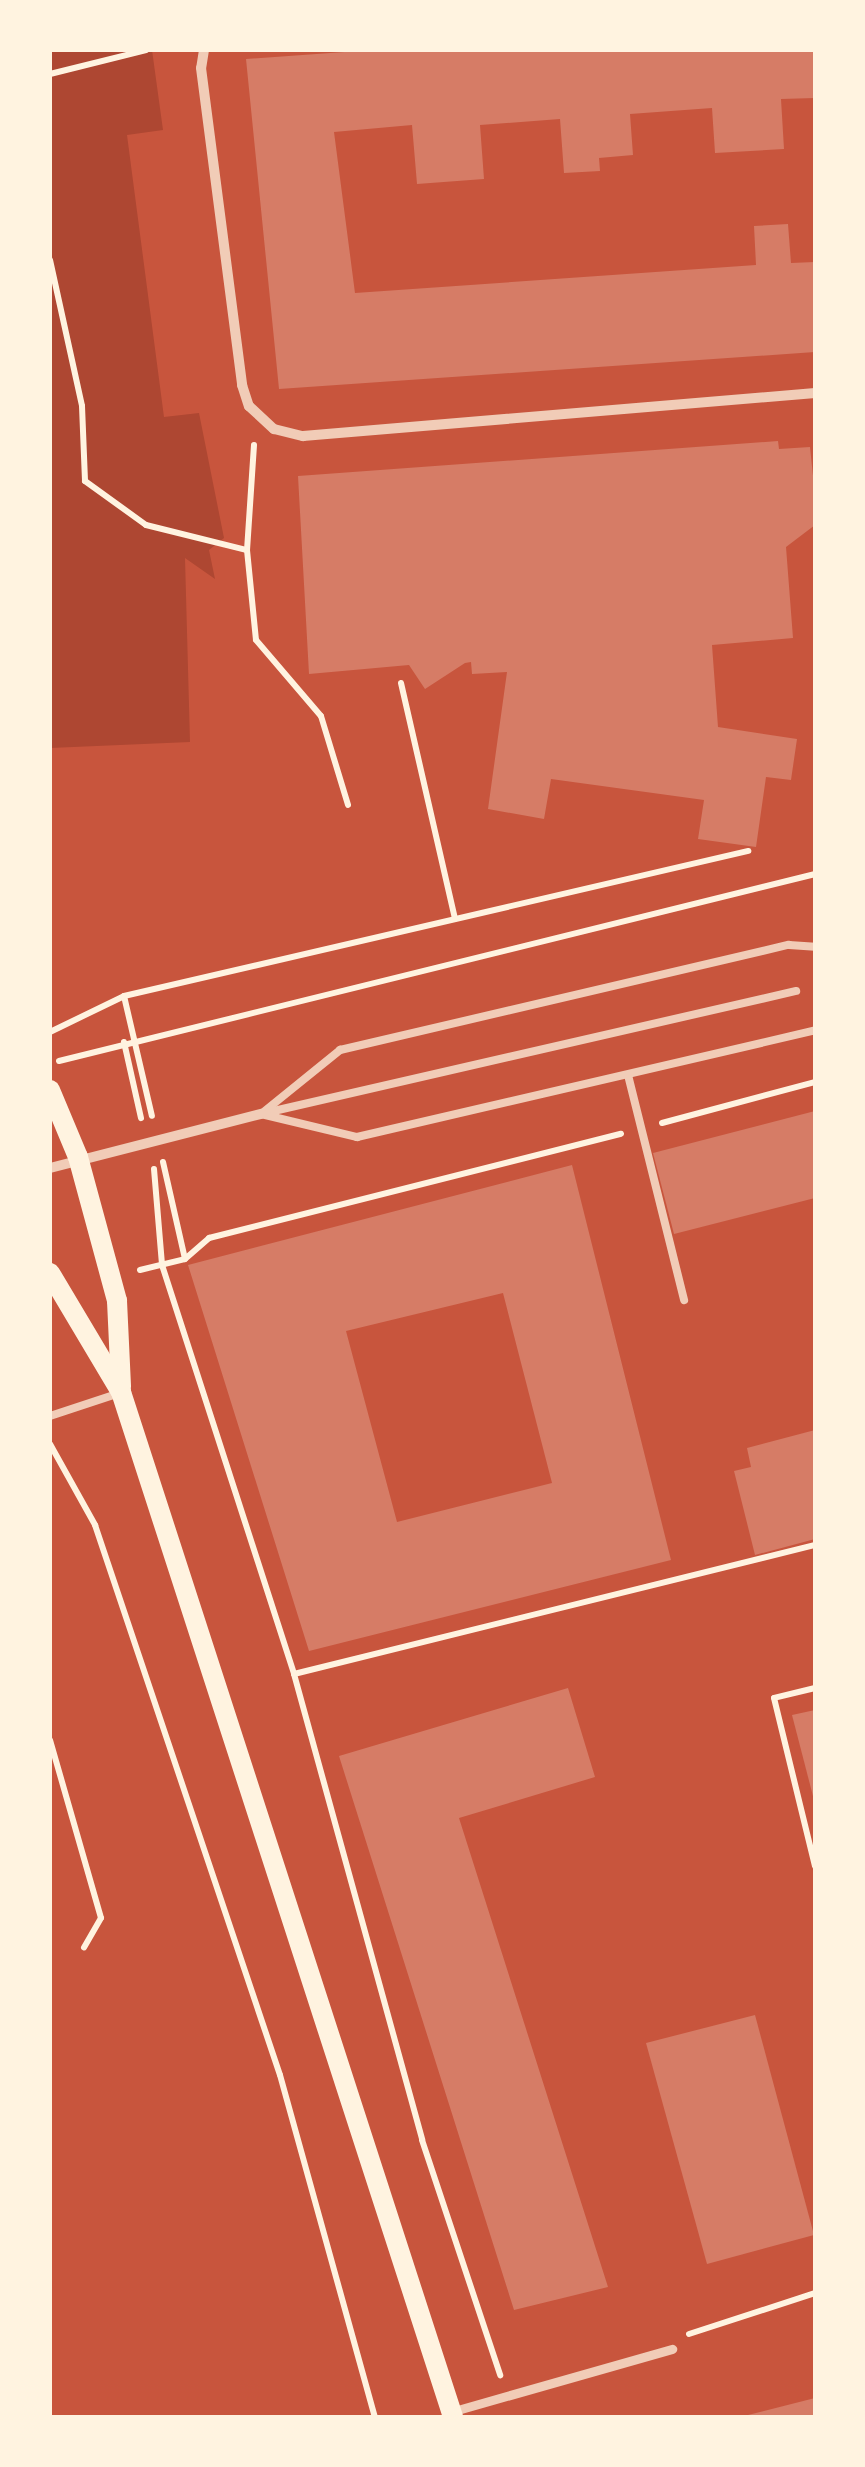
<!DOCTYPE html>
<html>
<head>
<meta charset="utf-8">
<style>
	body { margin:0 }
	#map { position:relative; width:865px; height:2467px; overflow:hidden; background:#c8553d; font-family:Poppins,sans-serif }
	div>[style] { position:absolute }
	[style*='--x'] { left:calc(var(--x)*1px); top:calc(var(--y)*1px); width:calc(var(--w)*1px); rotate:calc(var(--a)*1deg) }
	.green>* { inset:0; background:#ae4732 }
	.building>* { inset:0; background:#d67c66 }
	.path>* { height:6px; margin:-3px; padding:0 3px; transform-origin:3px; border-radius:3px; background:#fff3e0 }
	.service>* { height:8px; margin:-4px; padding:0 4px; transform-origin:4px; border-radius:4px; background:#f1ccb7 }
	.pedestrian>* { height:9px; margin:-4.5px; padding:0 4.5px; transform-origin:4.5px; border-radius:4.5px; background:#f1ccb7 }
	.minor>* { height:10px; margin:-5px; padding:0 5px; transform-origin:5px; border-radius:5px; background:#f1ccb7 }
	.secondary>* { height:20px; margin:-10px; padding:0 10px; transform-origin:10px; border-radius:10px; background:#fff3e0 }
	span { translate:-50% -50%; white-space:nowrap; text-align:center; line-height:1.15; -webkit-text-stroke:8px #fff3e0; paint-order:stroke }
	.frame { position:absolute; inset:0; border:52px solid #fff3e0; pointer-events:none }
</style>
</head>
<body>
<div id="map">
	<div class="green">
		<i style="clip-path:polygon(50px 50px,152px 50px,163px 130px,127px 135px,164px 417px,199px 413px,224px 538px,209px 550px,215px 579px,185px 558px,190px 742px,50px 748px)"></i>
	</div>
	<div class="building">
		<i style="clip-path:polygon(372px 50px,815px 50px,815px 98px,781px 99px,784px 149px,715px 153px,712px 108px,630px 114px,633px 155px,599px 158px,600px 171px,564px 173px,560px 119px,480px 125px,484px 179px,417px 184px,412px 125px,334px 132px,355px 293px,756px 265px,754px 226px,788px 224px,791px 263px,815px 262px,815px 352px,279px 389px,246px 59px)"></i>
		<i style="clip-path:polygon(778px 441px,779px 449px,810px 447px,815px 495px,815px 525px,786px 547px,793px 638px,712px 645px,718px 727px,797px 739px,791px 780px,766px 777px,756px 847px,698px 839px,704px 800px,551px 779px,544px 819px,488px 809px,507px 672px,472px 674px,471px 662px,465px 663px,425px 689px,409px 665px,309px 674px,298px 476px)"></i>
		<i style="clip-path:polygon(815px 1111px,815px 1198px,674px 1234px,653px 1153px)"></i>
		<i style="clip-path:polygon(evenodd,572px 1165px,671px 1560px,309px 1651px,188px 1265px,572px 1165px,503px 1293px,552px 1483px,397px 1522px,346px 1331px,503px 1293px)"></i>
		<i style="clip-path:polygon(815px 1430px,815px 1539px,755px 1555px,734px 1471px,751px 1467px,747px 1448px)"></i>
		<i style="clip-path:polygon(568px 1688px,595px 1777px,459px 1818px,608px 2287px,514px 2310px,339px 1756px)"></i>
		<i style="clip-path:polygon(815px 1710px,815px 1800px,814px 1800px,792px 1715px)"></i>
		<i style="clip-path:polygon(755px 2015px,814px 2235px,707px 2264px,646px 2043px)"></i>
		<i style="clip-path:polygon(815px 2398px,815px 2417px,745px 2417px,744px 2416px)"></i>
	</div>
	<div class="path">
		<i style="--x:50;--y:74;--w:99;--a:-14"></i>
		<i style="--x:50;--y:260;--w:149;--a:77.6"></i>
		<i style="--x:82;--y:406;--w:75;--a:87.7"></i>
		<i style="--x:85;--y:481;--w:75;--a:35.8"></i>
		<i style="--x:146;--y:525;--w:103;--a:14"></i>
		<i style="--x:254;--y:445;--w:105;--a:93.8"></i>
		<i style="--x:247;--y:550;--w:90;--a:84.3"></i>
		<i style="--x:256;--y:640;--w:100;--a:49.5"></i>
		<i style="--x:321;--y:716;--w:93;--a:73.1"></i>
		<i style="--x:401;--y:683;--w:242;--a:77.1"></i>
		<i style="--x:124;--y:996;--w:123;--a:76.9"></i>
		<i style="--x:50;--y:1032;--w:82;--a:-25.9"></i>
		<i style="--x:124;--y:996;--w:641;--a:-13.08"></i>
		<i style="--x:124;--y:1042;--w:78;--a:77.4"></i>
		<i style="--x:59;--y:1061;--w:779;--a:-13.89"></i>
		<i style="--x:662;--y:1123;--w:158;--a:-15"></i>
		<i style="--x:163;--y:1162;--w:99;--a:77.2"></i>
		<i style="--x:154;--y:1169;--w:96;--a:85.2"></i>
		<i style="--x:162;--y:1265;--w:430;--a:72.1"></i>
		<i style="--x:294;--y:1674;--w:483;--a:74.6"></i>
		<i style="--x:422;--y:2140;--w:248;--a:71.6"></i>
		<i style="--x:140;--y:1270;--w:46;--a:-13.7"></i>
		<i style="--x:185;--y:1259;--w:32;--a:-41"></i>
		<i style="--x:209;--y:1238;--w:425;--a:-14.2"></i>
		<i style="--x:50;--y:1444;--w:93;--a:60.9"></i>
		<i style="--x:95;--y:1525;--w:580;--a:71.41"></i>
		<i style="--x:280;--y:2075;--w:355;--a:74.5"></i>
		<i style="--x:294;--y:1674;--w:537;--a:-13.91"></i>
		<i style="--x:815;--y:1688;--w:42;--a:166.3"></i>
		<i style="--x:774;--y:1698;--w:173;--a:76.3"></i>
		<i style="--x:50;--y:1740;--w:185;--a:74"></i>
		<i style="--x:101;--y:1918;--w:34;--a:120"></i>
		<i style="--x:689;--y:2334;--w:133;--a:-18"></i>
	</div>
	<div class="service">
		<i style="--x:628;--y:1075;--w:232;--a:76"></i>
		<i style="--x:265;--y:1113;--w:545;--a:-12.94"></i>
		<i style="--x:261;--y:1114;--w:102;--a:-39"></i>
		<i style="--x:340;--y:1050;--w:461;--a:-13.2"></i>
		<i style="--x:789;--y:945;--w:26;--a:4"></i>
		<i style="--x:261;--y:1114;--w:99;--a:13.5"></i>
		<i style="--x:357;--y:1137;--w:470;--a:-13.1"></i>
		<i style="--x:50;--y:1416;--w:71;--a:-18.2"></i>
	</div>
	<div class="pedestrian">
		<i style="--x:454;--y:2411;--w:227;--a:-15.9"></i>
	</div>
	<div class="minor">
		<i style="--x:204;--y:50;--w:18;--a:99"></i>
		<i style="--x:201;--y:68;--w:320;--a:82.6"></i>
		<i style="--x:242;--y:385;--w:22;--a:72"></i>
		<i style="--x:249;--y:406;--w:34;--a:43"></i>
		<i style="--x:274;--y:429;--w:30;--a:14"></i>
		<i style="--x:303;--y:436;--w:514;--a:-4.8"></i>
		<i style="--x:50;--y:1168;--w:218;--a:-14.4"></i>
	</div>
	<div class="secondary">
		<i style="--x:50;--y:1090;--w:73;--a:67.3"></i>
		<i style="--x:78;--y:1157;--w:149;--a:74.8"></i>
		<i style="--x:117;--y:1301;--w:86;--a:87.3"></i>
		<i style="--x:50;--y:1273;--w:139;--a:59.2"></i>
		<i style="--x:121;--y:1392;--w:1077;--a:72.05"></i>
	</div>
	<div class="frame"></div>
</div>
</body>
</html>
